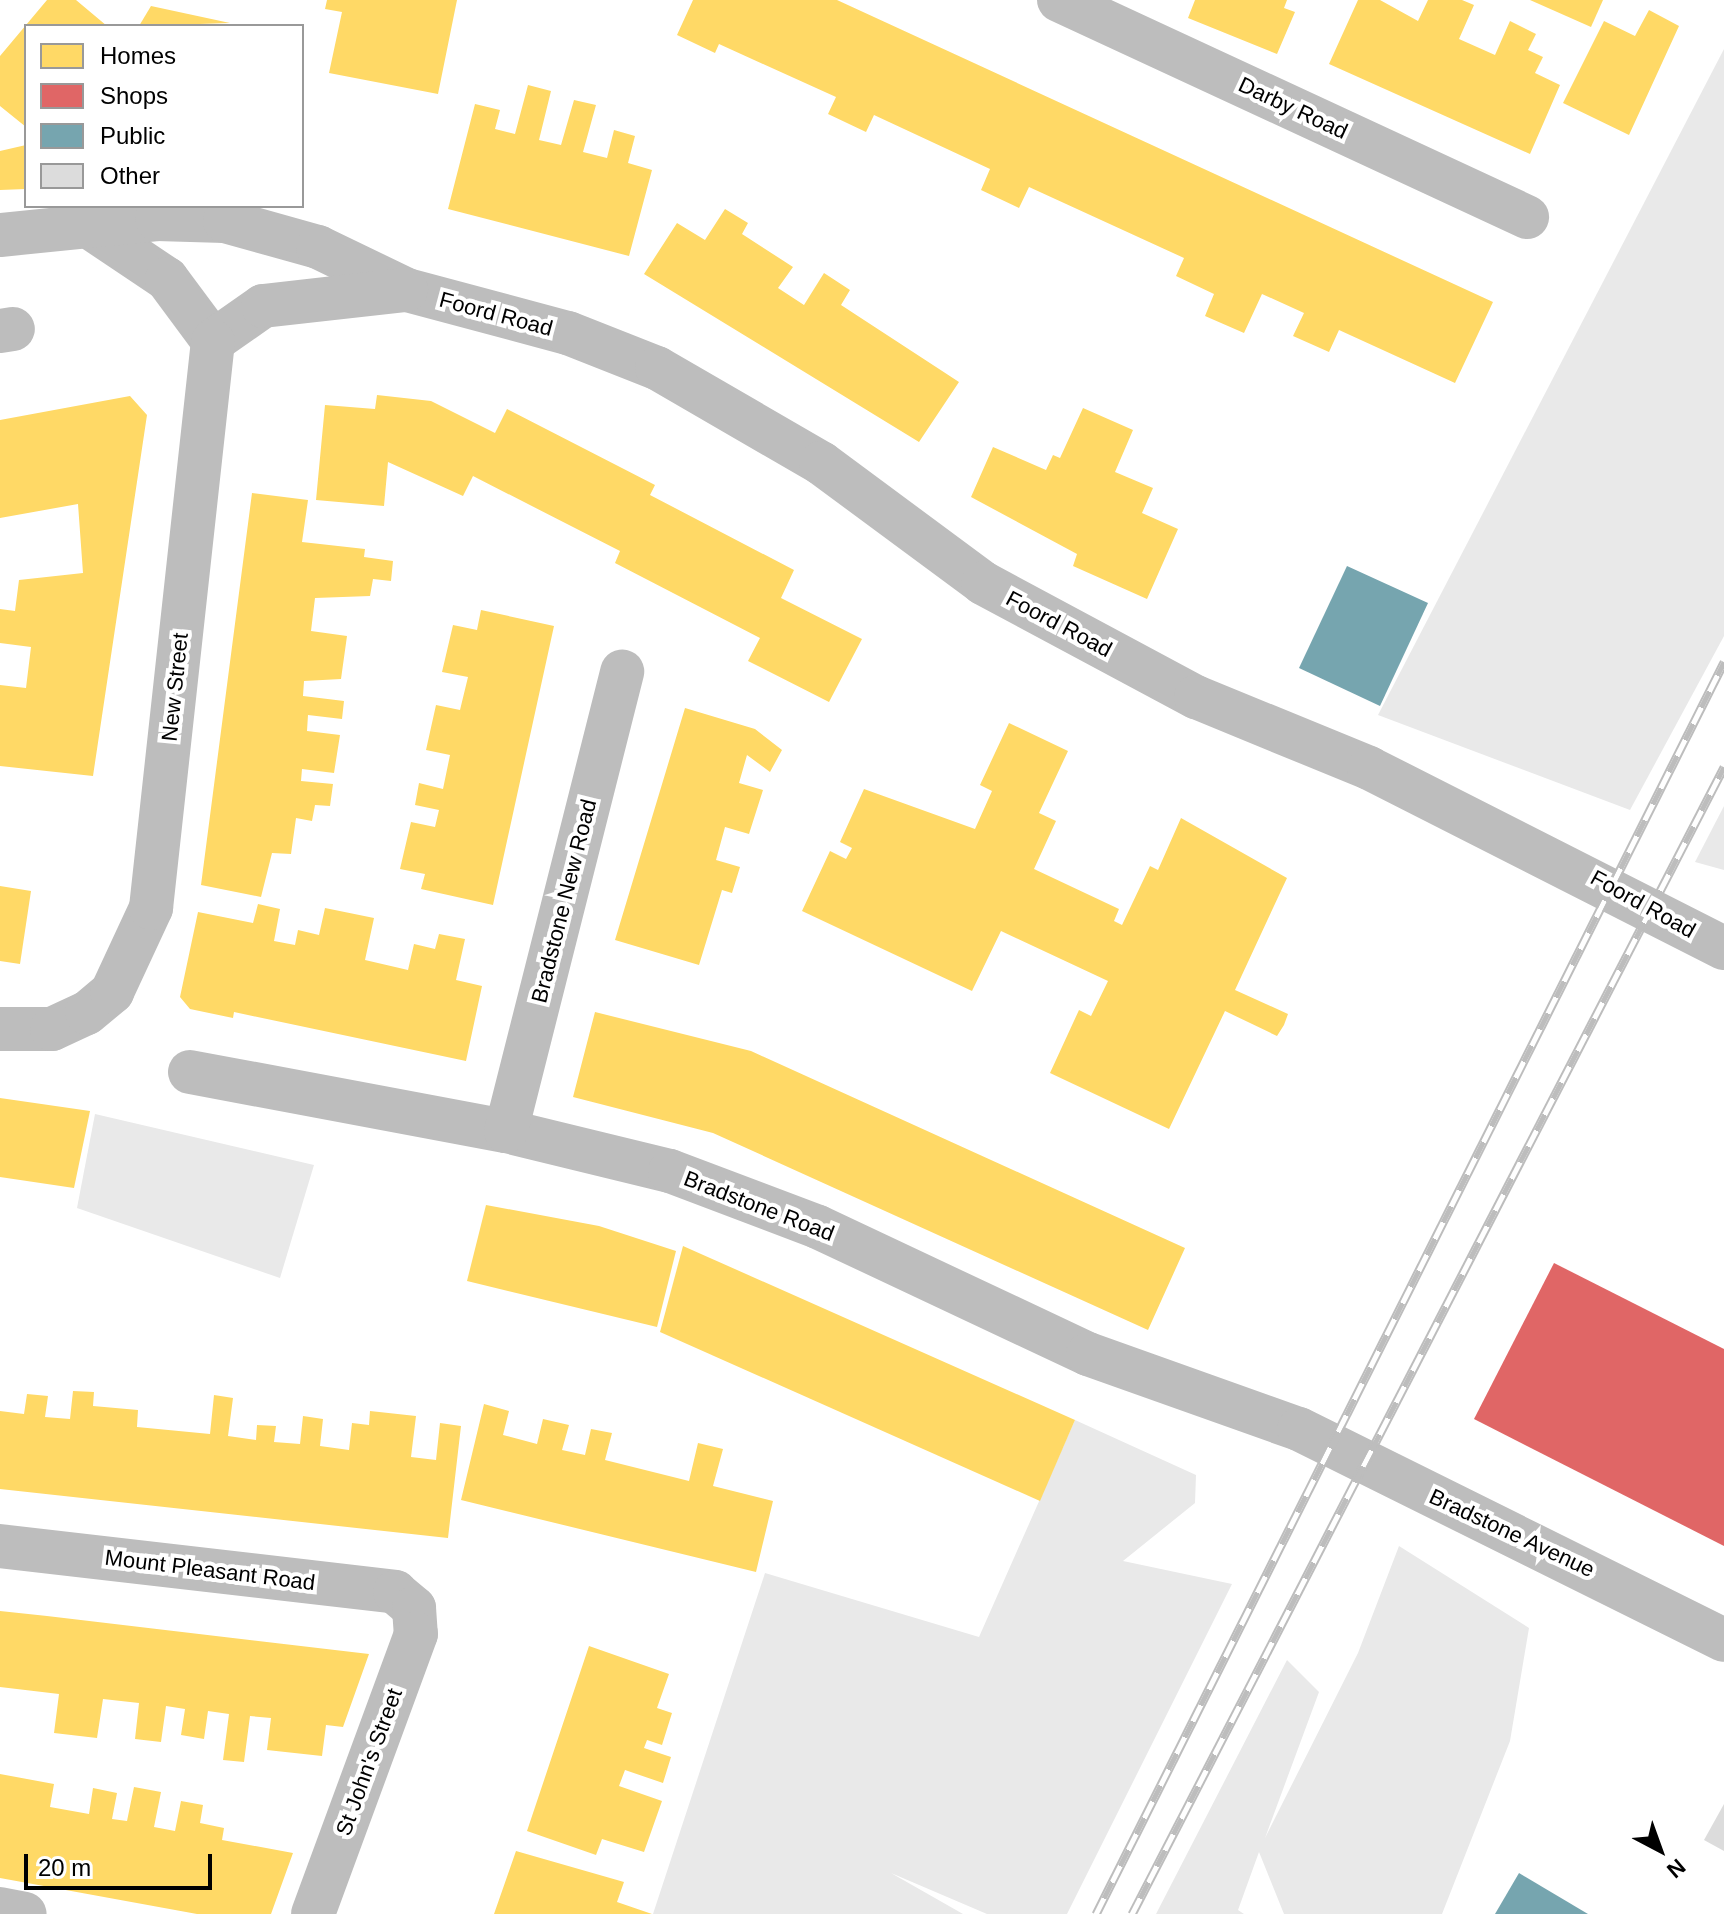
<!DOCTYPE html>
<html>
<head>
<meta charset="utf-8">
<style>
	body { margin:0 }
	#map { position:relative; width:1724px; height:1914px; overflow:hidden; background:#fff; font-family:Helvetica,sans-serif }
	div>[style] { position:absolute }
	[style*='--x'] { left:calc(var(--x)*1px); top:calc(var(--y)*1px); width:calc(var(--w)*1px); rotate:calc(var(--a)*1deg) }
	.green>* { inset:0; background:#e9e9e9 }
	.homes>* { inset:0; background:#ffd966 }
	.shops>* { inset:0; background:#e06666 }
	.public>* { inset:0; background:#76a5af }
	.building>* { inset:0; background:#dcdcdc }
	.street>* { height:44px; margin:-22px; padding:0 22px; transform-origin:22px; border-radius:22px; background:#bdbdbd }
	.primary>* { height:44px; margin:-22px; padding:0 22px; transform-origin:22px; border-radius:22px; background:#bdbdbd }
	.rail>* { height:9px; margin-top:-4.5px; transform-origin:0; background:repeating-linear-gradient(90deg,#fff 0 18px,#bdbdbd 0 36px); box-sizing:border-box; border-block:2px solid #bdbdbd }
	span { translate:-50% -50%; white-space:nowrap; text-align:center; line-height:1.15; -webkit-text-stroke:8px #fff; paint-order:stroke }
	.street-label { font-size:22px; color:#000 }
	.legend { position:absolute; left:24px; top:24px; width:280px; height:184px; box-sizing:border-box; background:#fff; border:2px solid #999; margin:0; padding:10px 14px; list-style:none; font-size:24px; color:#000 }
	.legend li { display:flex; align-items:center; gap:16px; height:40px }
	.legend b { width:40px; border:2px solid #999 }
	.north { position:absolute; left:1620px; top:1810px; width:80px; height:80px; -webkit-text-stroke:6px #fff; paint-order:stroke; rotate:139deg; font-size:22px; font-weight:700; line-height:32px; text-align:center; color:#000 }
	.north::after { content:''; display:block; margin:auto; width:28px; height:36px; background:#000; clip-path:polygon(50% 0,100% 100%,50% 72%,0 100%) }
	.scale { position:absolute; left:24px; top:1854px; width:188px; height:36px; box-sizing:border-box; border:4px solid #000; border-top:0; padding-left:10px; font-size:24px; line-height:28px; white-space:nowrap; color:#000; -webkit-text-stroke:6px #fff; paint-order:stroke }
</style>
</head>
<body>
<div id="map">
	<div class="green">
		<i style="clip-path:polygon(1724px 49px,1724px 636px,1630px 810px,1378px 715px)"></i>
		<i style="clip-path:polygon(1724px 806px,1724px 870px,1695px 862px)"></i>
		<i style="clip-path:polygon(95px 1114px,314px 1165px,280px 1278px,77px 1208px)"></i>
		<i style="clip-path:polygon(1075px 1420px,1196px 1475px,1195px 1503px,1123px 1561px,1232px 1584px,1067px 1914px,987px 1914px,891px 1873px,963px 1914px,653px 1914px,765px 1573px,979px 1637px)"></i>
		<i style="clip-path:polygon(1399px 1546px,1529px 1628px,1510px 1741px,1442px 1914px,1284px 1914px,1259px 1852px,1238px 1910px,1244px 1914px,1156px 1914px,1287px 1660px,1319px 1692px,1265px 1838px,1358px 1653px)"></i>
	</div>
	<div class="homes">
		<i style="clip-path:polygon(47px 0,76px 0,107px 26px,26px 26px,26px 127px,0 106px,0 56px)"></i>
		<i style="clip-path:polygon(327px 0,457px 0,438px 94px,329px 73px,342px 12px,325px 9px)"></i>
		<i style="clip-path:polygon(693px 0,837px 0,1493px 302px,1455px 383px,1339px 330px,1329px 352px,1293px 336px,1304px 313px,1262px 294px,1244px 333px,1205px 316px,1214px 294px,1176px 276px,1184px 258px,1029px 187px,1019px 208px,981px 190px,990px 169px,874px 115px,866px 132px,828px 114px,836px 97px,719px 44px,715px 53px,677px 35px)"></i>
		<i style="clip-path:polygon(1195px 0,1287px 0,1284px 8px,1295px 12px,1277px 54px,1188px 18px)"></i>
		<i style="clip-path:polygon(1358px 0,1380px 0,1418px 21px,1428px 0,1462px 0,1474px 5px,1459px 39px,1495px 55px,1510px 21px,1536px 34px,1528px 50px,1543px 57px,1535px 73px,1560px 85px,1530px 154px,1329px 64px)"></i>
		<i style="clip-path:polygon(1530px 0,1603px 0,1591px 27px)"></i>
		<i style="clip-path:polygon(151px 6px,230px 23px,139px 26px)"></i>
		<i style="clip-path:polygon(1649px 10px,1679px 26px,1629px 135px,1563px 103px,1604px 21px,1635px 36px)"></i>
		<i style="clip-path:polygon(528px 85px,551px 91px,539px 140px,561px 145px,574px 100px,596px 105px,583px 152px,607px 158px,614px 130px,635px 136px,628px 163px,652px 170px,629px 256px,448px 209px,475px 104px,500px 110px,495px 129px,515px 134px)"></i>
		<i style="clip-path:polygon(26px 145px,26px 189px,0 190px,0 151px)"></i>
		<i style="clip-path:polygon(725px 209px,748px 223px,742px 234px,793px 267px,778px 288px,804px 305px,824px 273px,850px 290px,841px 305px,959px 382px,919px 442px,644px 274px,677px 223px,705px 240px)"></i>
		<i style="clip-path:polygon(377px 395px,431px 401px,495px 433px,507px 409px,655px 485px,650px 495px,794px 570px,781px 598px,862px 639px,829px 702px,748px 661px,760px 638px,615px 563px,620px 551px,473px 476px,463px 496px,388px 462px,384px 506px,316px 500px,325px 405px,375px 409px)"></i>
		<i style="clip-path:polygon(130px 396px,147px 415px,93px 776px,0 766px,0 685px,26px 688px,31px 647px,0 643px,0 609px,15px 611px,19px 580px,83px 573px,78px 504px,0 518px,0 420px)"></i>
		<i style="clip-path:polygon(1083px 408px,1133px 430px,1115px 472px,1153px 488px,1142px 513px,1178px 529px,1147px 599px,1073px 566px,1077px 554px,971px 497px,993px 447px,1046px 470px,1053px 455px,1060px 458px)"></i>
		<i style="clip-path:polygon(252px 493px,308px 500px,302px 542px,365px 549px,364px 557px,393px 561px,391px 581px,373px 579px,370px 596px,315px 598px,311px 631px,347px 636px,341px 679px,304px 681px,303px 696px,344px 701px,342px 719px,308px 715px,307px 731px,340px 735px,334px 773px,302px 769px,301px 781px,333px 784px,330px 806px,315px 805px,312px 821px,296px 818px,291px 854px,272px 853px,261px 897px,201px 885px)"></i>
		<i style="clip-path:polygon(481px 610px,554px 626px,493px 905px,421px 889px,425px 874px,400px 869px,411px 822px,435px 827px,439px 810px,415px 805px,419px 783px,443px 789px,450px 755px,426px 750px,436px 705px,460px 710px,468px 677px,442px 672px,453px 625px,477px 630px)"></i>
		<i style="clip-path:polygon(685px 708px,755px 729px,782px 750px,770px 772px,747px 755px,739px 783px,763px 790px,749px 834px,725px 827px,716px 860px,740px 867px,732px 893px,722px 890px,699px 965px,615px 940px)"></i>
		<i style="clip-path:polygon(1009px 723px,1068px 751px,1039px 813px,1056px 821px,1034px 869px,1119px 909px,1114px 921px,1122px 925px,1150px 866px,1158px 870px,1181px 818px,1287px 878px,1235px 990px,1288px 1014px,1284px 1025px,1277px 1036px,1225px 1011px,1169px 1129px,1050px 1073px,1079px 1010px,1091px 1016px,1108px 981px,1001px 931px,972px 991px,802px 911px,830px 851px,846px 859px,852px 848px,840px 842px,864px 789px,975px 829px,992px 791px,980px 785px)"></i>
		<i style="clip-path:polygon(0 886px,31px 891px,20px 964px,0 961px)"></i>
		<i style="clip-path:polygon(258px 904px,280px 909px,274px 941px,295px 945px,298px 930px,319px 935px,325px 908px,374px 918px,365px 960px,408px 970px,414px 944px,435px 949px,439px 934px,465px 939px,456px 980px,482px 986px,466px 1061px,234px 1012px,233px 1018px,190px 1009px,180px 997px,198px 912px,253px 923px)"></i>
		<i style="clip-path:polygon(595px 1012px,751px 1051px,1185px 1248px,1148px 1330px,713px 1133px,573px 1097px)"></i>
		<i style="clip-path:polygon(0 1098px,90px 1111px,74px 1188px,0 1177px)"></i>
		<i style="clip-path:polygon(486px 1205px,599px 1226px,676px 1251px,657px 1327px,467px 1281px)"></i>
		<i style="clip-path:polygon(683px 1246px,1075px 1420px,1040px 1501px,660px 1332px)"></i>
		<i style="clip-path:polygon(73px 1391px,94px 1392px,93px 1406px,138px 1410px,137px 1427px,210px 1434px,214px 1395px,233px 1398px,228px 1436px,256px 1440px,257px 1425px,276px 1426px,274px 1442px,300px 1444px,303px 1416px,323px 1419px,320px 1446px,349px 1450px,352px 1423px,369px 1425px,370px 1411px,416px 1416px,411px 1457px,436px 1460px,440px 1423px,461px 1426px,448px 1538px,0 1489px,0 1411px,24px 1414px,27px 1394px,48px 1396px,45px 1417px,70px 1419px)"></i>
		<i style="clip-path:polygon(484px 1404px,509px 1411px,503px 1435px,537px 1444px,543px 1419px,569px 1425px,562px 1450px,585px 1455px,591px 1429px,612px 1433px,605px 1460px,689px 1481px,698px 1443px,723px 1449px,713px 1486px,773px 1501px,756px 1572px,461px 1500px)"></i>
		<i style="clip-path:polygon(0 1611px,47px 1616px,369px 1654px,343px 1727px,326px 1725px,322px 1756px,267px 1750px,271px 1718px,250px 1716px,244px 1762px,223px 1760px,229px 1714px,208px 1711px,204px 1739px,181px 1735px,185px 1709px,166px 1706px,161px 1742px,135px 1739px,139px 1703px,103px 1699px,97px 1738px,54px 1733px,59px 1694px,0 1687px)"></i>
		<i style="clip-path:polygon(589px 1646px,669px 1674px,657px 1708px,672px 1713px,662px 1745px,647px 1740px,644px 1748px,671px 1757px,663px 1783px,625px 1770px,619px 1786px,662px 1801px,644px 1852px,602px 1839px,596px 1855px,527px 1831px)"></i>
		<i style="clip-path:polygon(0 1774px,54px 1784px,50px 1807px,89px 1814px,93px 1788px,117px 1793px,112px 1819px,127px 1821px,134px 1787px,161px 1792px,154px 1827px,175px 1831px,181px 1801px,203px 1805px,200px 1823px,224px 1828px,222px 1840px,293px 1853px,271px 1914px,197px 1914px,0 1878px)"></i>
		<i style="clip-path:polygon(516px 1851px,624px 1882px,617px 1902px,652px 1914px,494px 1914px)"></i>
	</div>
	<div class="shops">
		<i style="clip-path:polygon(1554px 1263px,1724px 1349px,1724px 1546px,1474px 1419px)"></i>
	</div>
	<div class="public">
		<i style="clip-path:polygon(1347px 566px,1428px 603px,1380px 706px,1299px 668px)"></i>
		<i style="clip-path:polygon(1519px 1873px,1588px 1914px,1495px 1914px)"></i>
	</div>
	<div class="building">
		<i style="clip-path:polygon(1724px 1804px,1724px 1851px,1704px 1840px)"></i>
	</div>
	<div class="street">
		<i style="--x:1059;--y:0;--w:516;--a:24.88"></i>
		<i style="--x:0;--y:331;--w:13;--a:-9"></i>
		<i style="--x:190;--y:1072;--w:321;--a:10.6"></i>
		<i style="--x:506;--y:1131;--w:169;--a:13.7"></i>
		<i style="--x:670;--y:1171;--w:158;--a:20.7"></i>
		<i style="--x:818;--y:1227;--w:298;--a:25.2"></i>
		<i style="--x:1088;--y:1354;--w:224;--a:19.6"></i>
		<i style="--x:1299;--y:1429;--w:474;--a:26.4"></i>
		<i style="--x:506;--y:1131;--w:474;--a:-75.8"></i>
		<i style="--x:0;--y:1546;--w:398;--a:6.6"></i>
		<i style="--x:395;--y:1592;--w:25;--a:40"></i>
		<i style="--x:414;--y:1608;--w:26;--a:86"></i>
		<i style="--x:416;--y:1634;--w:298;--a:110.2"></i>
		<i style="--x:0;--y:1909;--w:25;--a:11"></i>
	</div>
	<div class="primary">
		<i style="--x:94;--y:230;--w:88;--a:33.9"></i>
		<i style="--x:167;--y:279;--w:77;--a:53.4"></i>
		<i style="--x:0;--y:235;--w:158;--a:-5.8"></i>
		<i style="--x:157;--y:219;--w:68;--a:1.7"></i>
		<i style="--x:225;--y:221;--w:97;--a:15.6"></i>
		<i style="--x:318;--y:247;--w:99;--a:25.8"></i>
		<i style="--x:407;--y:290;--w:167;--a:15"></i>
		<i style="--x:568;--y:333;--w:96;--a:21.5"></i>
		<i style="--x:657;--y:368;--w:190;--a:30.1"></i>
		<i style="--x:821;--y:463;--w:202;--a:36.5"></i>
		<i style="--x:983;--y:583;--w:242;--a:28.2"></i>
		<i style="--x:1196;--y:697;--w:187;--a:22.3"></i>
		<i style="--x:1369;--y:768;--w:398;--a:26.9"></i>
		<i style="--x:213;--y:341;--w:61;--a:-35"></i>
		<i style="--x:263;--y:306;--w:144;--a:-6.4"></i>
		<i style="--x:0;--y:1029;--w:52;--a:0"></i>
		<i style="--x:52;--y:1029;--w:38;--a:-25"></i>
		<i style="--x:87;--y:1013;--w:33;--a:-40"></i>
		<i style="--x:112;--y:992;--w:93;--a:-65.1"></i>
		<i style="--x:151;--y:908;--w:570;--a:-83.76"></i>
	</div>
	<div class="rail">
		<i style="--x:1096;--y:1914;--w:1401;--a:-63.36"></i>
		<i style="--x:1132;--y:1914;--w:1291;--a:-62.7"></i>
	</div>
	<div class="street-label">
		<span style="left:1293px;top:108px;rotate:25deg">Darby Road</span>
		<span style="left:496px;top:314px;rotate:15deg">Foord Road</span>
		<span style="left:1059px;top:624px;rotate:28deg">Foord Road</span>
		<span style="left:175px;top:687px;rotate:-84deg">New Street</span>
		<span style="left:564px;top:901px;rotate:-76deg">Bradstone New Road</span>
		<span style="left:1643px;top:904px;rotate:29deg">Foord Road</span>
		<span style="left:759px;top:1206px;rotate:21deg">Bradstone Road</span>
		<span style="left:1512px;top:1533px;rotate:25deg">Bradstone Avenue</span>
		<span style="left:210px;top:1570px;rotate:7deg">Mount Pleasant Road</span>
		<span style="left:369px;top:1762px;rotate:-70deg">St John's Street</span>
	</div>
	<ul class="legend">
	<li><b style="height:22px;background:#ffd966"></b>Homes</li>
	<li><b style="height:22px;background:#e06666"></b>Shops</li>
	<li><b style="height:22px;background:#76a5af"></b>Public</li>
	<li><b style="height:22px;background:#dcdcdc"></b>Other</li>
	</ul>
	<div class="north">N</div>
	<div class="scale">20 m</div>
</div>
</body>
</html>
